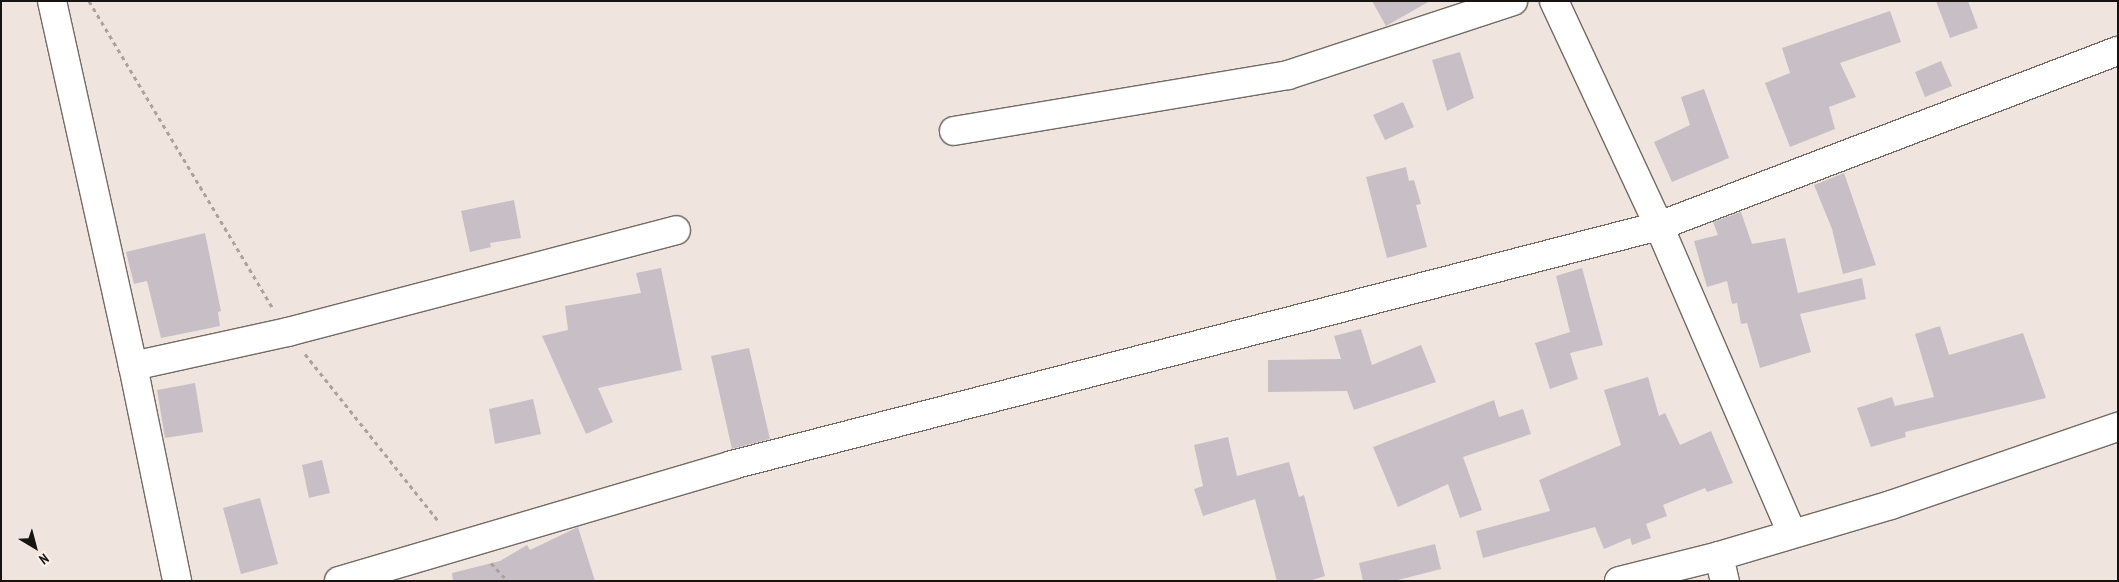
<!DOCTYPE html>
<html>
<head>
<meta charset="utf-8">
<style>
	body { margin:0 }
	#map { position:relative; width:2119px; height:582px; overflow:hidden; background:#efe5de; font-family:"PT Sans Narrow",sans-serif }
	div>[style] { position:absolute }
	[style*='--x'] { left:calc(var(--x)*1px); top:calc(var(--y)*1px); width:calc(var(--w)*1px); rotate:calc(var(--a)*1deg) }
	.building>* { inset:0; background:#c8bfc6 }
	.path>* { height:3px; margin-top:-1.5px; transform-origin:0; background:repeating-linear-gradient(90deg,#aaa29d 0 4px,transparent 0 8px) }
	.roads { filter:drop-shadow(1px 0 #736a64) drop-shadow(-1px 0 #736a64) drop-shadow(0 1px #736a64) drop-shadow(0 -1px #736a64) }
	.minor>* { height:28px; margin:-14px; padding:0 14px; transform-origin:14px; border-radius:14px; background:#fff }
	span { translate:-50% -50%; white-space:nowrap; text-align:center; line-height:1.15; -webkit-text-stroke:5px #fcf2eb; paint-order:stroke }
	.frame { position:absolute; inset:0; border:2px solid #161311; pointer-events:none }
	.north { position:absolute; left:10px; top:522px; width:50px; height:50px; -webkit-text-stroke:4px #fcf2eb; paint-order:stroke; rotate:143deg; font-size:14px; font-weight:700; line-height:20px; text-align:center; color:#161311 }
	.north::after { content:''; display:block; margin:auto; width:18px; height:22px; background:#161311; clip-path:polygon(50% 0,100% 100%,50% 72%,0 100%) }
</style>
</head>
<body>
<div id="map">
	<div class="building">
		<i style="clip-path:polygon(1372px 1px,1430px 1px,1386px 26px)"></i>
		<i style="clip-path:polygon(1936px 1px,1968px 1px,1978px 28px,1950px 38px)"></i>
		<i style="clip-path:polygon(1890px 11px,1901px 42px,1840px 63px,1856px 97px,1829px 107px,1835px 129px,1790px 147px,1765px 83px,1790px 73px,1782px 48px)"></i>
		<i style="clip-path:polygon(1460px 52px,1474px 98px,1447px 111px,1432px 60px)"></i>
		<i style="clip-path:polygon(1941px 61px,1952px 86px,1925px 97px,1915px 72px)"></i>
		<i style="clip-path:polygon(1704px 89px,1729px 158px,1672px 182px,1654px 142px,1690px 125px,1681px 97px)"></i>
		<i style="clip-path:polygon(1403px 102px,1414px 127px,1385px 140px,1373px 115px)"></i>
		<i style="clip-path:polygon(1406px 167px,1409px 181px,1414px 180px,1421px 204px,1416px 205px,1427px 247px,1387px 258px,1366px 177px)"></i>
		<i style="clip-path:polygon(1844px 173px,1876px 265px,1843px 274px,1832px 229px,1814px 185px)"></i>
		<i style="clip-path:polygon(514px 200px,521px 238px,490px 243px,491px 247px,470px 252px,461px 211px)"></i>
		<i style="clip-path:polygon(1741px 212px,1752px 244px,1785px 238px,1798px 293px,1862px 278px,1866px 299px,1800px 314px,1811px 352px,1760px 368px,1747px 323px,1741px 324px,1737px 303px,1732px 304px,1727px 281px,1707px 287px,1694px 241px,1718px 235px,1713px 222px)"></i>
		<i style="clip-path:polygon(205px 233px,221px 311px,218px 312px,220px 326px,161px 338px,147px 281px,134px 284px,126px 252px)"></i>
		<i style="clip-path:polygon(661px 268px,682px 370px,598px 388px,613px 422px,586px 434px,542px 336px,568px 330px,565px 306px,641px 293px,636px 273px)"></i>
		<i style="clip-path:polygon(1582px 268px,1603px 345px,1570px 353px,1578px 379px,1550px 389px,1535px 343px,1570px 332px,1556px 276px)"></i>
		<i style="clip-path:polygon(1940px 326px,1949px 355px,2023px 333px,2046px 398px,1905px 432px,1906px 437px,1871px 447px,1857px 408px,1892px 397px,1895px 406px,1934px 397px,1915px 334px)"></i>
		<i style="clip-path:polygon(1361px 329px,1372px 365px,1421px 345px,1436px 382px,1354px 410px,1347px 391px,1268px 392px,1268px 360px,1341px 359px,1334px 336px)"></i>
		<i style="clip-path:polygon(749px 348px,770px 439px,732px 449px,711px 356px)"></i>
		<i style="clip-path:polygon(1648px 377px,1659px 416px,1665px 413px,1680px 445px,1711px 431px,1733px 483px,1707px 492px,1705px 488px,1663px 505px,1667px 516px,1646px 524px,1651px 538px,1632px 545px,1630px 538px,1604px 549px,1595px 527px,1483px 558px,1476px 531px,1550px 511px,1539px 480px,1621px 445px,1604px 390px)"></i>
		<i style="clip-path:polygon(195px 383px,203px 432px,165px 438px,157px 390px)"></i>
		<i style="clip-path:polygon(533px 399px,541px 434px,495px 444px,489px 409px)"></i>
		<i style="clip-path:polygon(1494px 400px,1499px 417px,1523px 409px,1531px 434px,1463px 457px,1482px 510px,1460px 518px,1448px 484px,1398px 507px,1373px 447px)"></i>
		<i style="clip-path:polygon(1228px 437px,1237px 476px,1289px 462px,1299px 497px,1304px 495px,1325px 576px,1309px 581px,1277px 581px,1255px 499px,1203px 516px,1194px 489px,1203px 486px,1194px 445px)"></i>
		<i style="clip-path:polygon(322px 460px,330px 493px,309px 498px,302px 465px)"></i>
		<i style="clip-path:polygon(260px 498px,278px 564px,241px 574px,223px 508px)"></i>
		<i style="clip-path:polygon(578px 527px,595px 581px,453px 581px,452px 573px,500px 561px,527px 545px,530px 550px)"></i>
		<i style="clip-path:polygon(1435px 544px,1441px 569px,1394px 581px,1363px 581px,1359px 563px)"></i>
	</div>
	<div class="path">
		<i style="--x:89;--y:1;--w:358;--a:59.1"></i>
		<i style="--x:305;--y:354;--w:216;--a:51.4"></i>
		<i style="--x:491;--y:563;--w:25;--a:47"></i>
	</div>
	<div class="roads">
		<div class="minor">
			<i style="--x:52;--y:1;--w:374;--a:77.5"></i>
			<i style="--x:133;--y:366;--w:219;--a:78.4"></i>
			<i style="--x:1554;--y:1;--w:248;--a:65"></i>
			<i style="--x:1659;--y:226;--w:335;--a:66.6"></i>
			<i style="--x:954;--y:131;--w:339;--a:-9.5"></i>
			<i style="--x:1288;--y:75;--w:237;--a:-18.2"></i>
			<i style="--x:133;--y:366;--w:159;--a:-12.4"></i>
			<i style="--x:288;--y:332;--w:401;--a:-14.7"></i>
			<i style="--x:1719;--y:556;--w:26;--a:77"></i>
			<i style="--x:339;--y:581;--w:410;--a:-16.4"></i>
			<i style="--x:732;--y:465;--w:957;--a:-14.46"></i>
			<i style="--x:1659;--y:226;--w:491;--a:-20.9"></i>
			<i style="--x:1619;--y:581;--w:103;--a:-14"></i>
			<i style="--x:1719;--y:556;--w:179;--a:-16.5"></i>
			<i style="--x:1891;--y:505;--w:240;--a:-19"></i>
		</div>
	</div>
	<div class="frame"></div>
	<div class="north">N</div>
</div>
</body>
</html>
